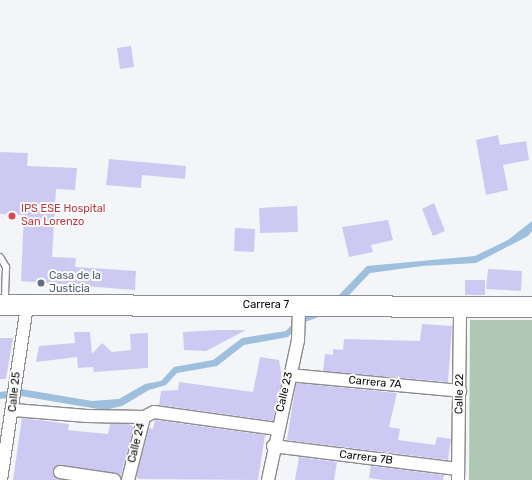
<!DOCTYPE html>
<html>
<head>
<meta charset="utf-8">
<style>
	body { margin:0 }
	#map { position:relative; width:532px; height:480px; overflow:hidden; background:#f3f5f8; font-family:Rubik,sans-serif }
	div>[style] { position:absolute }
	[style*='--x'] { left:calc(var(--x)*1px); top:calc(var(--y)*1px); width:calc(var(--w)*1px); rotate:calc(var(--a)*1deg) }
	.green>* { inset:0; background:#afc8b6 }
	.water>* { inset:0; background:#9ec0de }
	.building>* { inset:0; background:#cdc9f3 }
	.roads { filter:drop-shadow(1px 0 #8b8c8f) drop-shadow(-1px 0 #8b8c8f) drop-shadow(0 1px #8b8c8f) drop-shadow(0 -1px #8b8c8f) }
	.lane>* { height:6px; margin:-3px; padding:0 3px; transform-origin:3px; border-radius:3px; background:#fff }
	.street>* { height:12px; margin:-6px; padding:0 6px; transform-origin:6px; border-radius:6px; background:#fff }
	.primary>* { height:20px; margin:-10px; padding:0 10px; transform-origin:10px; border-radius:10px; background:#fff }
	.dots>* { width:11px; height:11px; translate:-50% -50%; box-sizing:border-box; border:2px solid #fff; border-radius:50% }
	span { translate:-50% -50%; white-space:nowrap; text-align:center; line-height:1.15; -webkit-text-stroke:4px #fff; paint-order:stroke }
	.health-label { font-size:11px; color:#be3a42 }
	.left { translate:0 -50%; text-align:left }
	.service-label { font-size:11px; color:#4e5e75 }
	.street-label { font-size:11px; color:#0c0c0e }
</style>
</head>
<body>
<div id="map">
	<div class="green">
		<i style="clip-path:polygon(470px 320px,532px 320px,532px 480px,469px 480px)"></i>
	</div>
	<div class="water">
		<i style="clip-path:polygon(532px 221px,532px 231px,528px 236px,476px 263px,422px 266px,370px 273px,334px 311px,300px 324px,288px 337px,244px 345px,217px 366px,177px 373px,166px 385px,149px 390px,122px 406px,104px 410px,21px 396px,0 399px,0 392px,21px 389px,92px 401px,119px 399px,145px 384px,161px 381px,174px 367px,213px 360px,242px 338px,286px 331px,299px 317px,337px 297px,367px 266px,475px 256px,508px 240px)"></i>
	</div>
	<div class="building">
		<i style="clip-path:polygon(131px 46px,134px 67px,120px 69px,117px 48px)"></i>
		<i style="clip-path:polygon(498px 135px,500px 145px,526px 141px,529px 160px,503px 165px,508px 190px,486px 195px,476px 140px)"></i>
		<i style="clip-path:polygon(0 152px,28px 153px,27px 166px,77px 168px,75px 190px,56px 189px,52px 257px,76px 258px,75px 267px,136px 271px,135px 290px,21px 281px,24px 215px,0 214px)"></i>
		<i style="clip-path:polygon(109px 159px,186px 166px,185px 179px,142px 175px,141px 188px,106px 185px)"></i>
		<i style="clip-path:polygon(434px 203px,445px 231px,433px 236px,422px 209px)"></i>
		<i style="clip-path:polygon(297px 206px,298px 232px,260px 233px,259px 208px)"></i>
		<i style="clip-path:polygon(388px 220px,393px 240px,371px 245px,373px 252px,349px 257px,342px 227px)"></i>
		<i style="clip-path:polygon(235px 228px,255px 229px,254px 252px,234px 251px)"></i>
		<i style="clip-path:polygon(488px 269px,522px 271px,521px 291px,486px 289px)"></i>
		<i style="clip-path:polygon(465px 280px,485px 280px,485px 295px,465px 295px)"></i>
		<i style="clip-path:polygon(422px 324px,452px 326px,448px 382px,323px 371px,325px 354px,333px 355px,333px 349px,343px 350px,344px 339px,420px 341px)"></i>
		<i style="clip-path:polygon(218px 330px,246px 330px,206px 351px,184px 350px,183px 332px)"></i>
		<i style="clip-path:polygon(74px 332px,90px 332px,92px 354px,102px 343px,112px 352px,131px 350px,130px 334px,148px 333px,148px 368px,94px 372px,93px 367px,78px 368px,77px 357px,36px 362px,39px 346px,75px 343px)"></i>
		<i style="clip-path:polygon(0 338px,13px 338px,6px 379px,0 379px)"></i>
		<i style="clip-path:polygon(260px 357px,279px 360px,282px 378px,273px 421px,159px 405px,161px 391px,178px 390px,179px 382px,253px 392px)"></i>
		<i style="clip-path:polygon(296px 383px,397px 393px,389px 427px,400px 429px,398px 440px,435px 445px,437px 437px,451px 439px,448px 460px,287px 440px)"></i>
		<i style="clip-path:polygon(22px 418px,69px 424px,68px 430px,96px 433px,108px 434px,110px 424px,129px 424px,134px 427px,121px 475px,61px 465px,54px 468px,53px 474px,63px 480px,13px 480px)"></i>
		<i style="clip-path:polygon(155px 420px,265px 435px,258px 480px,139px 479px,136px 477px,149px 428px,153px 429px)"></i>
		<i style="clip-path:polygon(299px 457px,337px 462px,334px 480px,295px 480px)"></i>
		<i style="clip-path:polygon(371px 466px,444px 475px,443px 480px,383px 480px,369px 478px)"></i>
	</div>
	<div class="roads">
		<div class="lane">
			<i style="--x:0;--y:257;--w:12;--a:59"></i>
			<i style="--x:6;--y:267;--w:36;--a:92"></i>
		</div>
		<div class="street">
			<i style="--x:289;--y:375;--w:172;--a:5.3"></i>
			<i style="--x:14;--y:410;--w:73;--a:4.7"></i>
			<i style="--x:87;--y:416;--w:57;--a:1"></i>
			<i style="--x:273;--y:446;--w:186;--a:7.1"></i>
			<i style="--x:60;--y:472;--w:55;--a:8.4"></i>
			<i style="--x:1;--y:480;--w:177;--a:-81.5"></i>
			<i style="--x:128;--y:480;--w:65;--a:-75.7"></i>
			<i style="--x:144;--y:417;--w:11;--a:-27"></i>
			<i style="--x:154;--y:412;--w:123;--a:7.9"></i>
			<i style="--x:268;--y:480;--w:143;--a:-77.9"></i>
			<i style="--x:298;--y:340;--w:35;--a:-88"></i>
			<i style="--x:458;--y:480;--w:172;--a:-89.3"></i>
		</div>
		<div class="primary">
			<i style="--x:0;--y:305;--w:532;--a:0.22"></i>
		</div>
	</div>
	<div class="dots">
		<i style="left:12px;top:216px;background:#e0444e"></i>
		<i style="left:41px;top:283px;background:#5c6f8a"></i>
	</div>
	<div class="health-label">
		<span class="left" style="left:21px;top:216px">IPS ESE Hospital<br>San Lorenzo</span>
	</div>
	<div class="service-label">
		<span class="left" style="left:49px;top:283px">Casa de la<br>Justicia</span>
	</div>
	<div class="street-label">
		<span style="left:266px;top:305px">Carrera 7</span>
		<span style="left:375px;top:383px;rotate:5deg">Carrera 7A</span>
		<span style="left:15px;top:392px;rotate:-84deg">Calle 25</span>
		<span style="left:285px;top:392px;rotate:-77deg">Calle 23</span>
		<span style="left:460px;top:394px;rotate:-89deg">Calle 22</span>
		<span style="left:137px;top:443px;rotate:-76deg">Calle 24</span>
		<span style="left:366px;top:458px;rotate:7deg">Carrera 7B</span>
	</div>
</div>
</body>
</html>
